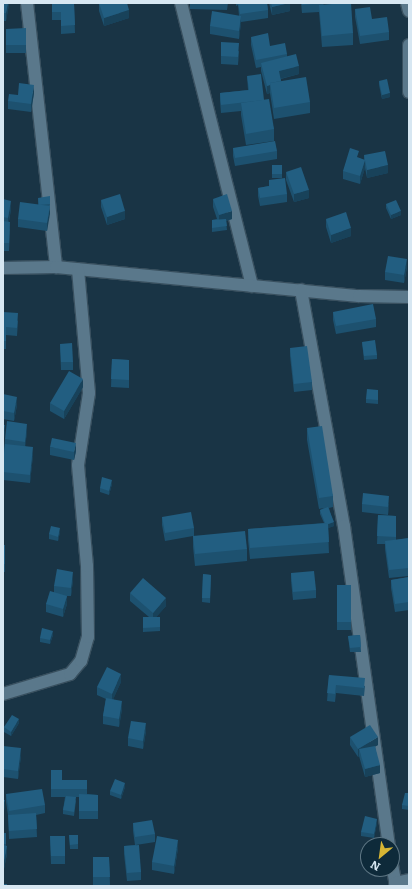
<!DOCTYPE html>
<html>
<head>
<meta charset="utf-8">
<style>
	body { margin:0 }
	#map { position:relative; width:412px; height:889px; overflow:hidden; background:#193445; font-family:Literata,serif }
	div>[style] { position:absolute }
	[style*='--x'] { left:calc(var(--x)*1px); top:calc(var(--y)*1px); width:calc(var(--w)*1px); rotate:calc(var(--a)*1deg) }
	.roads { filter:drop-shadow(1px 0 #39505f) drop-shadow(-1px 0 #39505f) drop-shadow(0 1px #39505f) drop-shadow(0 -1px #39505f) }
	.street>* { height:12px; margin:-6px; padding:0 6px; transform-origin:6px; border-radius:6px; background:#5a788b }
	.wall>* { inset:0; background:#1d516f }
	.shaded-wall>* { inset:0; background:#18425a }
	.building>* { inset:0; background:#225e81 }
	span { translate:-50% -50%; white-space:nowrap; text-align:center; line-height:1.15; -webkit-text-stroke:3.5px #0e2a3a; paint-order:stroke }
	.frame { position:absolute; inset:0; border:4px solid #d7e7f2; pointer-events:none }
	.north { position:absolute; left:360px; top:837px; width:40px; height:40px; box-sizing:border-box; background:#0e2a3a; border:1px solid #5e7684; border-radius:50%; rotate:209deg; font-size:11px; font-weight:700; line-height:16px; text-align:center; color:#d7e7f2 }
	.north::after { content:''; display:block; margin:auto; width:14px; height:18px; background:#d6b534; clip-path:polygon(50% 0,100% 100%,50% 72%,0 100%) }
</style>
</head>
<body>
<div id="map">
	<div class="roads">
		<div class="street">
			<i style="--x:27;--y:3;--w:266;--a:83.7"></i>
			<i style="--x:181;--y:3;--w:292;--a:75.9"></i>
			<i style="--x:407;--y:3;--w:8;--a:76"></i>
			<i style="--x:409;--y:45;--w:47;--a:90"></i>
			<i style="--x:3;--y:268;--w:53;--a:-1.1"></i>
			<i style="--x:56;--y:267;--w:304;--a:5.5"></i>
			<i style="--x:359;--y:296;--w:50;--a:1.1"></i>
			<i style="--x:301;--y:290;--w:240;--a:79.7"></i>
			<i style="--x:344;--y:526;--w:322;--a:82"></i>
			<i style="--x:3;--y:694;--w:70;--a:-16.6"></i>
			<i style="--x:70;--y:674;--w:17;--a:-50"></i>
			<i style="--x:81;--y:661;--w:25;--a:-74"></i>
			<i style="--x:88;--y:637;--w:71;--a:-90.8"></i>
			<i style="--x:87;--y:566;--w:101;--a:-95.1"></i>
			<i style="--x:78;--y:465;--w:73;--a:-81.3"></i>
			<i style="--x:89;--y:393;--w:124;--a:-95.1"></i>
			<i style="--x:392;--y:865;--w:21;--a:79"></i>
			<i style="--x:395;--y:883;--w:14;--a:-12"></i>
		</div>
	</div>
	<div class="wall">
		<i style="clip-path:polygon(3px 3px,9px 3px,6px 21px,3px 21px)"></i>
		<i style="clip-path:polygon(52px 3px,74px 3px,75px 33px,61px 34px,61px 20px,52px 20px)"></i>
		<i style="clip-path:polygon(99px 3px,129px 18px,104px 26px,99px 11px)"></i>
		<i style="clip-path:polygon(190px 3px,228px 3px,227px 10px,190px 9px)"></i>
		<i style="clip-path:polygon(236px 3px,267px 3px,268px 10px,268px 18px,241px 22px,239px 39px,210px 34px,210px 26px,239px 16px,238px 5px,236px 6px)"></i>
		<i style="clip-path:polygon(269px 3px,290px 3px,290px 11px,272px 15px)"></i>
		<i style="clip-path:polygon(301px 3px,323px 3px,323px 4px,353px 33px,353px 45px,322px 47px,319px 12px,302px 13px)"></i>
		<i style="clip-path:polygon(355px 9px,372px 19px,389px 32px,389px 40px,360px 44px,355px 17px)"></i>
		<i style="clip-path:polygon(6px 29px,26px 45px,26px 53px,6px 53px)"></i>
		<i style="clip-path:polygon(251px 37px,287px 54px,287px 56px,299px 74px,281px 79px,281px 81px,310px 102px,310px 113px,274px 119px,270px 93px,267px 94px,261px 71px,261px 67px,256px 68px,251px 45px)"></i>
		<i style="clip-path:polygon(239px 51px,238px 65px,221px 64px,221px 56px)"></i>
		<i style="clip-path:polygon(247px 76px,264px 100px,274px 129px,274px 141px,246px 145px,241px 115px,241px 111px,221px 113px,220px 101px,220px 93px,248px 90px)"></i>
		<i style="clip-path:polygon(379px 81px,390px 97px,382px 99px,379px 85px)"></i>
		<i style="clip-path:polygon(34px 93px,31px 112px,8px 109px,8px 101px)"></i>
		<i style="clip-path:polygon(233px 148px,277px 151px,277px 159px,235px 166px,233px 156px)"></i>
		<i style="clip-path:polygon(364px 155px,388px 173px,367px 178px,365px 168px,360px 184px,343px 179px,343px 171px,359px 158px,364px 160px)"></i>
		<i style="clip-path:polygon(272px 165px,282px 165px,282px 178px,272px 178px)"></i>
		<i style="clip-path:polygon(286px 172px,309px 198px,294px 202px,286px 180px)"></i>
		<i style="clip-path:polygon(269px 180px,287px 194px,287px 202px,260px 206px,258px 196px,258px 188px,269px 186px)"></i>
		<i style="clip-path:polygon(38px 198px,50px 204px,47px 231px,18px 227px,18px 219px,38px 205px)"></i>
		<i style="clip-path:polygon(3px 199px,11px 209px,9px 222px,10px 230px,9px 251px,3px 251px)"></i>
		<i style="clip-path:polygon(213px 199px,232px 219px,226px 221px,227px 230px,212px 232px,212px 220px,217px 219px,213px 207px)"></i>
		<i style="clip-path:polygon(101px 200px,125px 219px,107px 225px,101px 207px)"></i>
		<i style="clip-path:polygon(386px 204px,401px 215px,391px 219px,386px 208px)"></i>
		<i style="clip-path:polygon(326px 219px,351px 236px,331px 243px,326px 227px)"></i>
		<i style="clip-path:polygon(407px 267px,404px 283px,385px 280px,385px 272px)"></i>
		<i style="clip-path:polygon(3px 312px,18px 321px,17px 336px,6px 335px,6px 349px,3px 349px)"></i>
		<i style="clip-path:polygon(333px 312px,376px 319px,376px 327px,336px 334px,333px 320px)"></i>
		<i style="clip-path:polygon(362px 342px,377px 355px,377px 359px,364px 360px)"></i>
		<i style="clip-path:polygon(60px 344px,73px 362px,73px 370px,61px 370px)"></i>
		<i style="clip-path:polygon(290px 348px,312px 382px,312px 390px,294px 392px,290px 356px)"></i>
		<i style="clip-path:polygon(112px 359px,129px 360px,129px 388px,111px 387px)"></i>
		<i style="clip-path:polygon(83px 387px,64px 419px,50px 411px,50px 403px)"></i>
		<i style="clip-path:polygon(378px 390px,378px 404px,366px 403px,366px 399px)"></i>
		<i style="clip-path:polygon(3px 394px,17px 405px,14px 421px,3px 419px)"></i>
		<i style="clip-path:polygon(307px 428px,333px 496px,333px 507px,329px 508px,334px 526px,328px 528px,329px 553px,250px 559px,248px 540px,248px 529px,324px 523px,320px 514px,320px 510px,324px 508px,319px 509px,307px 440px)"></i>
		<i style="clip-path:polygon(27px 432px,25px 446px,33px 455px,30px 483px,3px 480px,3px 463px,5px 439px)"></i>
		<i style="clip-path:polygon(50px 447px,76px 451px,74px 460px,50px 455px)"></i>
		<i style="clip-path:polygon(112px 484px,109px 495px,100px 492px,100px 488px)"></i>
		<i style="clip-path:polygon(362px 504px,389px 504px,388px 515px,362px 512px)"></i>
		<i style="clip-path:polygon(378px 515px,396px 516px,396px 540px,409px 538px,409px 576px,389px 578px,385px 549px,385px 544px,377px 544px)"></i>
		<i style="clip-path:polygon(162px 517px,194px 528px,194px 536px,247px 549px,247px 561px,195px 566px,193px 547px,193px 536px,165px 541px,162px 525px)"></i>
		<i style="clip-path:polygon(60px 532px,58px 541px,49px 539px,49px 534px)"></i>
		<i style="clip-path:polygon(3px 545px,5px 545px,5px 572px,3px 572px)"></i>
		<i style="clip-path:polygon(291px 573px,316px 590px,316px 598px,293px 600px,291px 581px)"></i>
		<i style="clip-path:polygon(203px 574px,211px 575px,210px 603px,202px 602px)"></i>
		<i style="clip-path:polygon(409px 577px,409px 610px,395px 612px,391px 588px,391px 580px)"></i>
		<i style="clip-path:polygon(73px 580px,71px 596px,67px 596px,67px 604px,63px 617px,46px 612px,46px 604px,54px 592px,54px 586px)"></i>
		<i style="clip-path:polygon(337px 585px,351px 585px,351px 630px,337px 630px)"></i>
		<i style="clip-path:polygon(130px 593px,166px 606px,156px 617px,160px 617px,160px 631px,143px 632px,143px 617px,149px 617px,130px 601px)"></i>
		<i style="clip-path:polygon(53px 635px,50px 644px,40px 642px,40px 638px)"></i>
		<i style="clip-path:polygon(360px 635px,361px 652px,350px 652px,348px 636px)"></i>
		<i style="clip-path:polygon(329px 675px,365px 686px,364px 696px,336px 693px,335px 702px,327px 701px)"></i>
		<i style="clip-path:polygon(121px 682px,113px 699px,122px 709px,119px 727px,103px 724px,103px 716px,106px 699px,97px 695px,97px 687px)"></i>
		<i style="clip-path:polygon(19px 723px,11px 736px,4px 732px,4px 727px)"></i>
		<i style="clip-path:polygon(146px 731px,143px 749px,128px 746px,128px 738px)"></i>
		<i style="clip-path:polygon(350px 737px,378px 745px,375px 746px,380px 773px,365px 777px,359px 756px,358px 757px,350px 745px)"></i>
		<i style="clip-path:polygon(3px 746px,21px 756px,18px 779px,3px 777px)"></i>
		<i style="clip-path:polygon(51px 770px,62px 780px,87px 780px,87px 794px,98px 795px,98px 819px,79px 819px,79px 797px,73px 797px,76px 801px,74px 816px,63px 814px,63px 810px,65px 797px,51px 797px)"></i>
		<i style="clip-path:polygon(125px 787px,121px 799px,110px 795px,110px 791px)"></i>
		<i style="clip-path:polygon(409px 793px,409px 810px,402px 809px,402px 805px)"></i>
		<i style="clip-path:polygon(6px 794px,45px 805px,45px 813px,36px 815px,37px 837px,9px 839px,8px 815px,6px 802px)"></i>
		<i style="clip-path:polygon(133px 823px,155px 834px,155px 842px,136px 845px,141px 872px,141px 880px,127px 881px,124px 854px,124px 846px,135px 845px,133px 831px)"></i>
		<i style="clip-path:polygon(377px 823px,374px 838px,361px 836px,361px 832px)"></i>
		<i style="clip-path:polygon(3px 833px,6px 833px,6px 846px,7px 854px,4px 869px,3px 869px)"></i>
		<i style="clip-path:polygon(69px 835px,78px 835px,78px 849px,70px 849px)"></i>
		<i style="clip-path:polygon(50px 836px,65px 836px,65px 864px,51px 864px)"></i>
		<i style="clip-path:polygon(178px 848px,174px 874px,152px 870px,152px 862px)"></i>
		<i style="clip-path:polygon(93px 857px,109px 857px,110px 885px,93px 885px)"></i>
	</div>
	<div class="shaded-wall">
		<i style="clip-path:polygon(8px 3px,9px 3px,9px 6px,6px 21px,6px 13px)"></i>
		<i style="clip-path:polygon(290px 3px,290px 11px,272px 15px,272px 7px)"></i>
		<i style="clip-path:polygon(129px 10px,129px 18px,104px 26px,104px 18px)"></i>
		<i style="clip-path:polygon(241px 16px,241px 24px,239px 39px,239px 31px)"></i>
		<i style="clip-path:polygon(299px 66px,299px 74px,279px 79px,279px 71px)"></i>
		<i style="clip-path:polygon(34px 85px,34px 93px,31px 112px,31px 104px)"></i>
		<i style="clip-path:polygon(270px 85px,270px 93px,267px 94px,267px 86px)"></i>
		<i style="clip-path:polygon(390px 93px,390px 97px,382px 99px,382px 95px)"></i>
		<i style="clip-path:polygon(365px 160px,365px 168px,360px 184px,360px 176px)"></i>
		<i style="clip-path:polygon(388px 165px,388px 173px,367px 178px,367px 170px)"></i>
		<i style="clip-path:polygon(309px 190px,309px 198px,294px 202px,294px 194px)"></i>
		<i style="clip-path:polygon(11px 201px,11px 209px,8px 226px,8px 218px)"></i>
		<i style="clip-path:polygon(50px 206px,50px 214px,47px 231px,47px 223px)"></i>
		<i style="clip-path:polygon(125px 211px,125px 219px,107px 225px,107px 217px)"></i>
		<i style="clip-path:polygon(232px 211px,232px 219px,219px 223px,219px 215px)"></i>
		<i style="clip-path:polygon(401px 211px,401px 215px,391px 219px,391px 215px)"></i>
		<i style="clip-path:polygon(10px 222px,10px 230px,9px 251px,9px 243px)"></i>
		<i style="clip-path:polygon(351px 228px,351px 236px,331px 243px,331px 235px)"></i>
		<i style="clip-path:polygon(407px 259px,407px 267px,404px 283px,404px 275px)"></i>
		<i style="clip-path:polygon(83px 379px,83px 387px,64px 419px,64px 411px)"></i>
		<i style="clip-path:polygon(17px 397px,17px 405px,14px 421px,14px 413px)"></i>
		<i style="clip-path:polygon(27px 424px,27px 432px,25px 450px,25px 442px)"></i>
		<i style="clip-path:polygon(5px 425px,5px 433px,3px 444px,3px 436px)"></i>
		<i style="clip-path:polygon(76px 443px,76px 451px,74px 460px,74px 452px)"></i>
		<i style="clip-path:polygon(33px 447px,33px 455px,30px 483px,30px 475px)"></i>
		<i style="clip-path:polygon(112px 480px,112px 484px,109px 495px,109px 491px)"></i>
		<i style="clip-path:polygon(389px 496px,389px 504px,388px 515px,388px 507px)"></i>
		<i style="clip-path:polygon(334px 522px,334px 526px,326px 529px,326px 525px)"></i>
		<i style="clip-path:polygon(60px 528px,60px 532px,58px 541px,58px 537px)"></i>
		<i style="clip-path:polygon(73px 572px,73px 580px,71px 596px,71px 588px)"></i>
		<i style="clip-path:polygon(67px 596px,67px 604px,63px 617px,63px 609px)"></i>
		<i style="clip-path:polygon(166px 598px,166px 606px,153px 621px,153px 613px)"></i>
		<i style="clip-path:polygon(53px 631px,53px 635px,50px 644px,50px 640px)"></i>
		<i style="clip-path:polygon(121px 674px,121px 682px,112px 702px,112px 694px)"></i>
		<i style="clip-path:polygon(122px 701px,122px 709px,119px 727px,119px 719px)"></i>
		<i style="clip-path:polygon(19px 719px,19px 723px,11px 736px,11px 732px)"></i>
		<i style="clip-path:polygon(146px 723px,146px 731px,143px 749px,143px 741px)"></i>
		<i style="clip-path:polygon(378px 737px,378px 745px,361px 755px,359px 749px,359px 756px,358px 757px,358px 749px)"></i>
		<i style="clip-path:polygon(21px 748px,21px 756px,18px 779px,18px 771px)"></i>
		<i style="clip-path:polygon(380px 765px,380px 773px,365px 777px,365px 769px)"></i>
		<i style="clip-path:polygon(125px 783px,125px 787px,121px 799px,121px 795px)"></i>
		<i style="clip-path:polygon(5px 800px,5px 808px,3px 814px,3px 806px)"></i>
		<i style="clip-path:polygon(377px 819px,377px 823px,374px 838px,374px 834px)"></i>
		<i style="clip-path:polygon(178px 840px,178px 848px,174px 874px,174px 866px)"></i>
		<i style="clip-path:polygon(7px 846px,7px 854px,4px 869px,4px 861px)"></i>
	</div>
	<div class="building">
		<i style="clip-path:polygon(3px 3px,8px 3px,6px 13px,3px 13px)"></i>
		<i style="clip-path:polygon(52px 3px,74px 3px,75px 25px,61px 26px,61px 12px,52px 12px)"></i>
		<i style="clip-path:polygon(99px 3px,127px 3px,129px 10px,104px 18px)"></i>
		<i style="clip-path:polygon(238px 3px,267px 3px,268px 10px,240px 14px)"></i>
		<i style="clip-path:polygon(271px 3px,289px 3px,272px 7px)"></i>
		<i style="clip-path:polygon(302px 3px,323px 3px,302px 5px)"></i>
		<i style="clip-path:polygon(344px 3px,351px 3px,353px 33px,322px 36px,319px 5px)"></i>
		<i style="clip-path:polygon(370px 7px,372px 19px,387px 17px,389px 32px,360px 36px,355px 9px)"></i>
		<i style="clip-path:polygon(212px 11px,241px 16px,239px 31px,210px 26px)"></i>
		<i style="clip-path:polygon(26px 28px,26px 45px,6px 45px,6px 29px)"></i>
		<i style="clip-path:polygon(268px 33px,270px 46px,285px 43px,287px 54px,256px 60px,251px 37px)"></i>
		<i style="clip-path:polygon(221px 42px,239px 43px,238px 57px,221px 56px)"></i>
		<i style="clip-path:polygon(296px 54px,299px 66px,279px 71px,281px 81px,270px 83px,270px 85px,267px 86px,261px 63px)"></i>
		<i style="clip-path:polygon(261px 74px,264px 100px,221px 105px,220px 93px,249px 90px,247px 76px)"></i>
		<i style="clip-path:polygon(306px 77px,310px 102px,274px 108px,270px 83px)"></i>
		<i style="clip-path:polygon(387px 79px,390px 93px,382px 95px,379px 81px)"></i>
		<i style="clip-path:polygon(19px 83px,34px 85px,31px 104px,8px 101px,9px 94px,18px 95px)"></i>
		<i style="clip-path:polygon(269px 99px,274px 129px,246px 134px,241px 103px)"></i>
		<i style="clip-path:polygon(275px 141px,277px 151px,235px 158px,233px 148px)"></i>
		<i style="clip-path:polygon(350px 148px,359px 151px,357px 157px,365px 160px,364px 155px,385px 151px,388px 165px,367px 170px,365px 160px,360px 176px,343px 171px)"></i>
		<i style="clip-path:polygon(272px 165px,282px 165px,282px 174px,272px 174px)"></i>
		<i style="clip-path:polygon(301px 167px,309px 190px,294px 194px,286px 172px)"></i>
		<i style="clip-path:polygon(285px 178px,287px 194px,260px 198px,258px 188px,269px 186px,269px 180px)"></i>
		<i style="clip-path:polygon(120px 194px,125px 211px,107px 217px,101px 200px)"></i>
		<i style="clip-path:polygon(227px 194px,232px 211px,219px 215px,213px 199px)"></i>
		<i style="clip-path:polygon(50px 196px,50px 204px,39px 205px,38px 198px)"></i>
		<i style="clip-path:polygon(3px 199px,11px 201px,8px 218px,3px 217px)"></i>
		<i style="clip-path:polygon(396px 200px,401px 211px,391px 215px,386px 204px)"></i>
		<i style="clip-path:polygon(20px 202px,50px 206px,47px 223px,18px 219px)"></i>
		<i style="clip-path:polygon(346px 212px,351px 228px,331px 235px,326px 219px)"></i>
		<i style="clip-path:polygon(226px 219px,227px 226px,212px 228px,212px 220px)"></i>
		<i style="clip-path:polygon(3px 221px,10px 222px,9px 243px,3px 243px)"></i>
		<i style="clip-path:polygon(388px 256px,407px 259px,404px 275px,385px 272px)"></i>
		<i style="clip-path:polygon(373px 304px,376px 319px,336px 326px,333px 312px)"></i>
		<i style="clip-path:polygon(3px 312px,18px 313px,17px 328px,6px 327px,6px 341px,3px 341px)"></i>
		<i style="clip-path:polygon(375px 340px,377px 355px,364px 356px,362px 342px)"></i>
		<i style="clip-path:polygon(72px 343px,73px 362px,61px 362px,60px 344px)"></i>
		<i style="clip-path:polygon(307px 346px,312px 382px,294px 384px,290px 348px)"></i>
		<i style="clip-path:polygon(112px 359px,129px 360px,129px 380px,111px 379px)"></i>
		<i style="clip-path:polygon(69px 371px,83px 379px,64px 411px,50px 403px)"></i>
		<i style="clip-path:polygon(367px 389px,378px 390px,378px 400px,366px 399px)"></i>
		<i style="clip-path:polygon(3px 394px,17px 397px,14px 413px,3px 411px)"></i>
		<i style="clip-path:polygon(7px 421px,27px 424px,25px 442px,5px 439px)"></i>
		<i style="clip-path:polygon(3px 425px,5px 425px,3px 436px)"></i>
		<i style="clip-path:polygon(322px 426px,333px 496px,319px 498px,307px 428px)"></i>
		<i style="clip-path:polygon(52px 438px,76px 443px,74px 452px,50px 447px)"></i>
		<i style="clip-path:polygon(5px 444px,33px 447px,30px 475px,3px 472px,3px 463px)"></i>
		<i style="clip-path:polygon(102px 477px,112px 480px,109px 491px,100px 488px)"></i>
		<i style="clip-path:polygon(363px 493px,389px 496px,388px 507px,362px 504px)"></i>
		<i style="clip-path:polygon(328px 507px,334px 522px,328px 524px,328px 523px,325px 523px,320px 510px)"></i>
		<i style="clip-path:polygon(191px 512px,194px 528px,165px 533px,162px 517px)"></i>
		<i style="clip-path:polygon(378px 515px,396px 516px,396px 537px,377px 536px)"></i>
		<i style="clip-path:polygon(328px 523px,329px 542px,250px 548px,248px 529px)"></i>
		<i style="clip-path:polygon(51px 526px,60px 528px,58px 537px,49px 534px)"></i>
		<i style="clip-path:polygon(245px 531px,247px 549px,195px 554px,193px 536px)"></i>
		<i style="clip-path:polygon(409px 538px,409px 568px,389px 570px,385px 541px)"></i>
		<i style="clip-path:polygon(3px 545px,5px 545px,5px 564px,3px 564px)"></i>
		<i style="clip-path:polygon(57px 569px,73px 572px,71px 588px,54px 586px)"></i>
		<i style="clip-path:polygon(314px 571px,316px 590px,293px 592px,291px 573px)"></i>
		<i style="clip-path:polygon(203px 574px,211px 575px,210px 598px,202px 598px)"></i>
		<i style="clip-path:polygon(409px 577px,409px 602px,395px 604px,391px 580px)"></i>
		<i style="clip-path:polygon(143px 578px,166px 598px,153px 613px,130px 593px)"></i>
		<i style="clip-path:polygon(337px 585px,351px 585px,351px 622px,337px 622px)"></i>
		<i style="clip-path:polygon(50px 591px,67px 596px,63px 609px,46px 604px)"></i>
		<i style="clip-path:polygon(143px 617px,160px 617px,160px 627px,143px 628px)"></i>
		<i style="clip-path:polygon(42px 628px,53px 631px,50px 640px,40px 638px)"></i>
		<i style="clip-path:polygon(360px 635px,361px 647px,350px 648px,348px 636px)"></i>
		<i style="clip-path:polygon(107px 667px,121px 674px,112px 694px,97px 687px)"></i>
		<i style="clip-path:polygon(329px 675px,365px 678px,364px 688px,336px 685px,335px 694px,327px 693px)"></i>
		<i style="clip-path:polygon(106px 698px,122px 701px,119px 719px,103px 716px)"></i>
		<i style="clip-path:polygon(12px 715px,19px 719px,11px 732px,4px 727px)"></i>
		<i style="clip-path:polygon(131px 721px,146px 723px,143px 741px,128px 738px)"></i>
		<i style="clip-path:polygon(370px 725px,378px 737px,358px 749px,350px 737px)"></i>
		<i style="clip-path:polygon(3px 746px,21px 748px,18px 771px,3px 769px)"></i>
		<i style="clip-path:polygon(375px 746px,380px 765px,365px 769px,359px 749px)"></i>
		<i style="clip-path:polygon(51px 770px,62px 770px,62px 780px,87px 780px,87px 789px,51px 789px)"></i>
		<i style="clip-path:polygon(115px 779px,125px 783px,121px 795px,110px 791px)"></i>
		<i style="clip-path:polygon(42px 789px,45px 805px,9px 811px,6px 794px)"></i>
		<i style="clip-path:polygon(405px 793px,409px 793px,409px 806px,402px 805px)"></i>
		<i style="clip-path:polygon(79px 794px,98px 795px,98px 811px,79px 811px)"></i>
		<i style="clip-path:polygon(66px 796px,76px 797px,74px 812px,63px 810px)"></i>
		<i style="clip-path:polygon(3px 800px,5px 800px,3px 806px)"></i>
		<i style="clip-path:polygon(36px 813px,37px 829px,9px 831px,8px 815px)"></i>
		<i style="clip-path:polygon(365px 816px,377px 819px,374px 834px,361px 832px)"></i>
		<i style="clip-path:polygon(152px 820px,155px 834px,135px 837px,133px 823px)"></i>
		<i style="clip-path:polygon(3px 833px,6px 833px,6px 844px,3px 844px)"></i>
		<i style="clip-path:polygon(69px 835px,78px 835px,78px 844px,70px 845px)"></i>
		<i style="clip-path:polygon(50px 836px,65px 836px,65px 856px,51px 856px)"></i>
		<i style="clip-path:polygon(157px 836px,178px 840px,174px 866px,152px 862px)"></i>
		<i style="clip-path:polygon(3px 845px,7px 846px,4px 861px,3px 861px)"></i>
		<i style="clip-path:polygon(139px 845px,141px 872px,127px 873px,124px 846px)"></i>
		<i style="clip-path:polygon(93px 857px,109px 857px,110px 877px,93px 877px)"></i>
		<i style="clip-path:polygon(3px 884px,7px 884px,7px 886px,3px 886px)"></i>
	</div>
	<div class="frame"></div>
	<div class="north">N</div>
</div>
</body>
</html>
